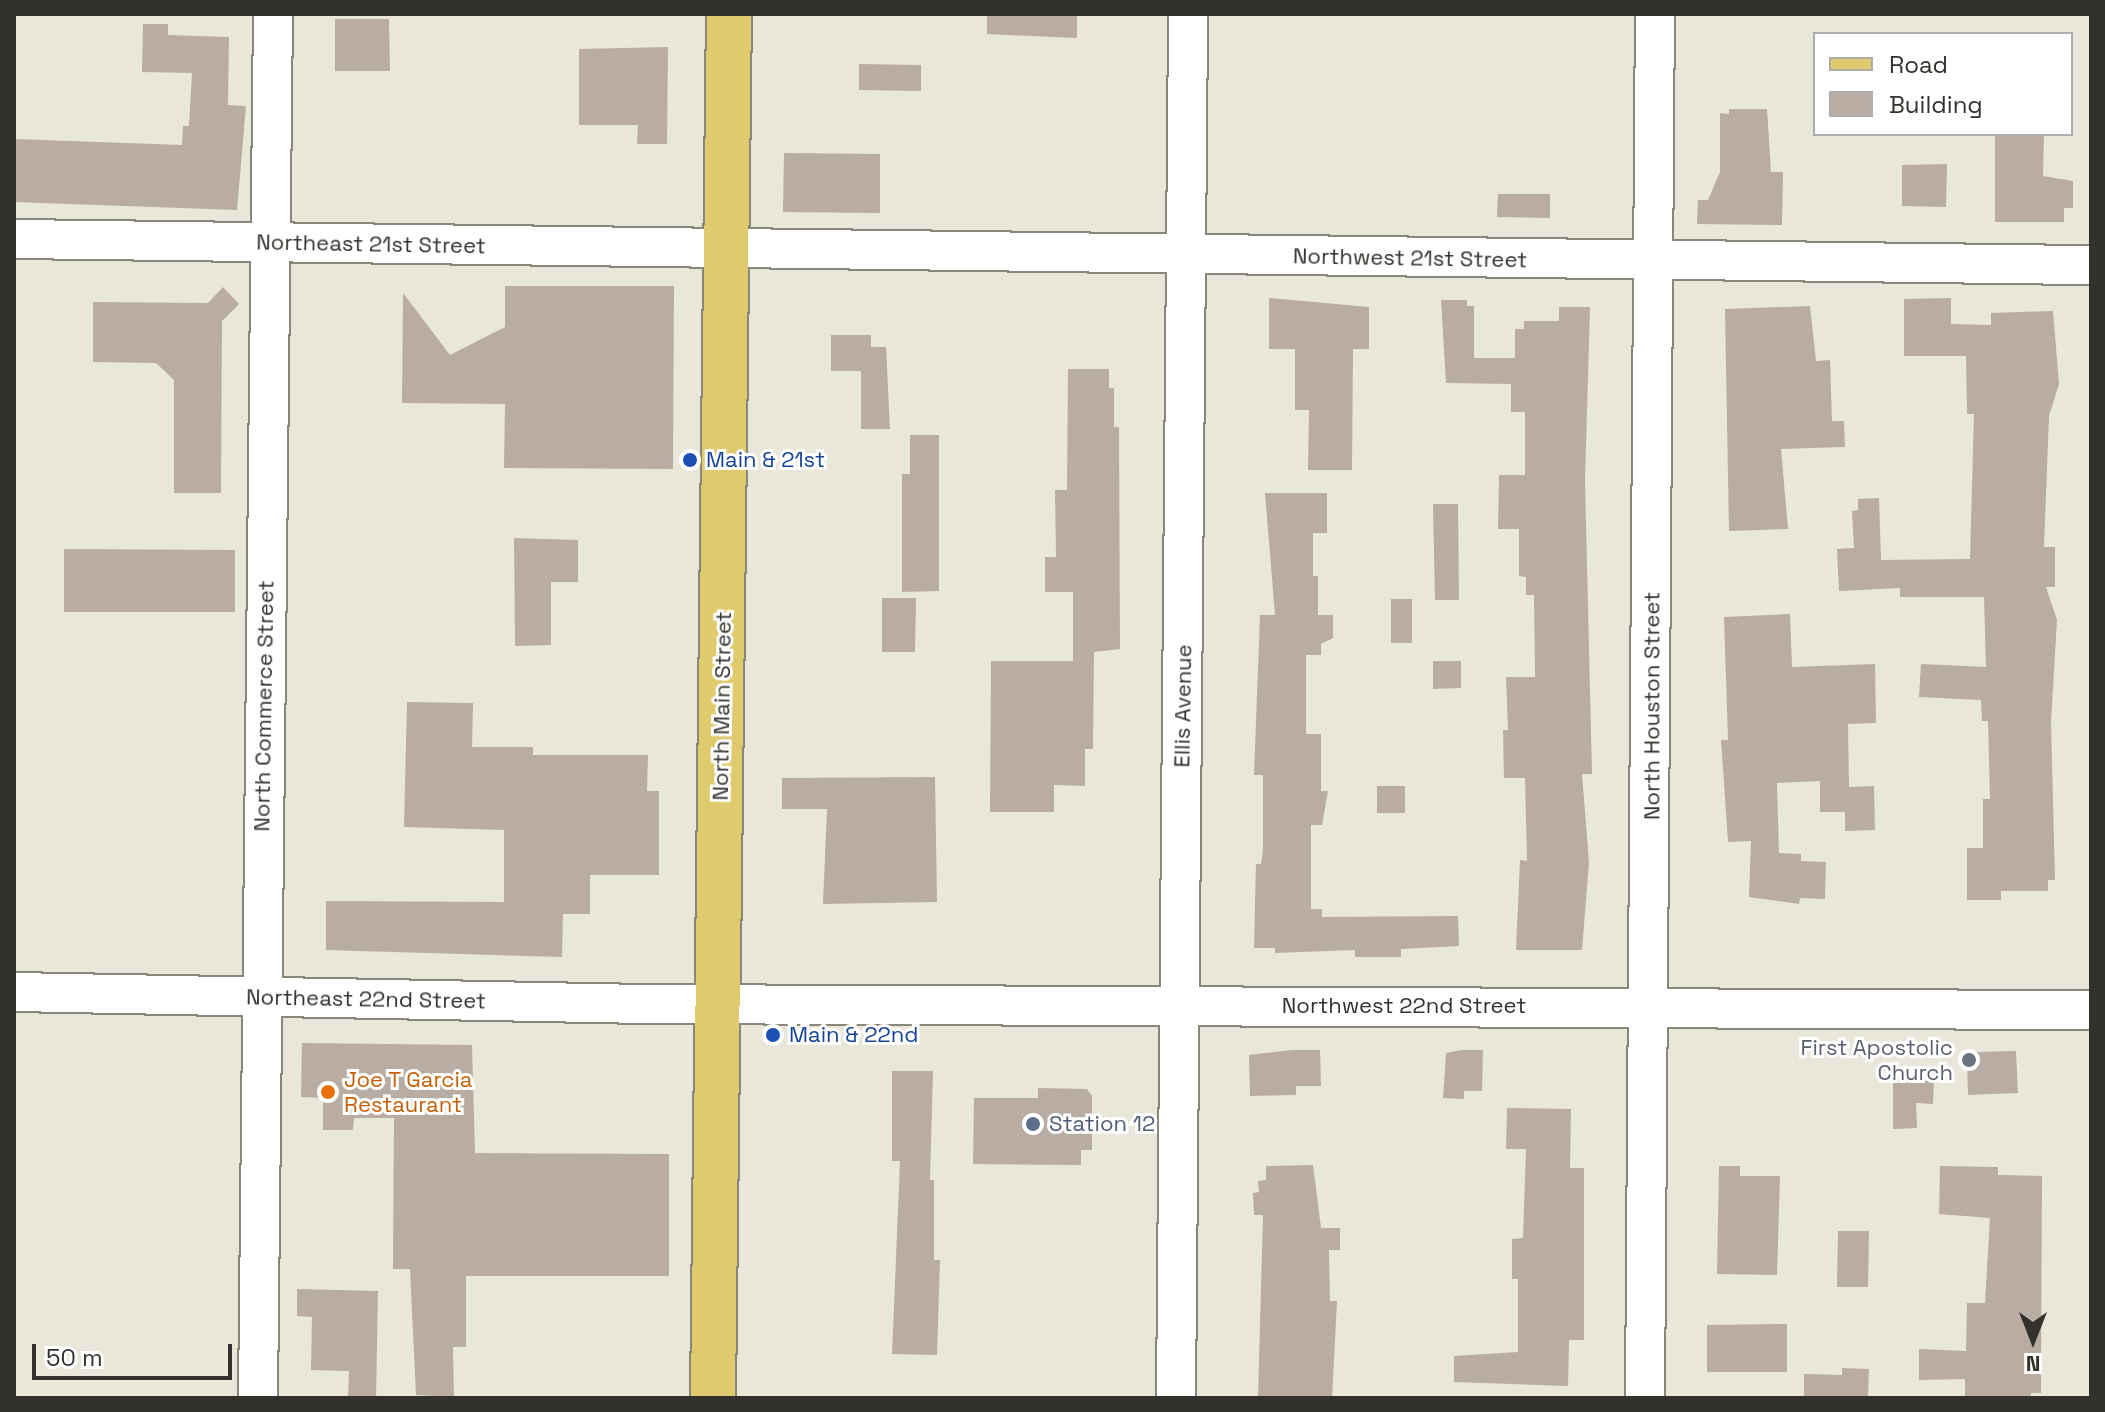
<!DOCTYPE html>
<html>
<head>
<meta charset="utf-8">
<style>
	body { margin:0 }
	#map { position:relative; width:2105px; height:1412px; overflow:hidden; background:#e9e7d9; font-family:"Space Grotesk",sans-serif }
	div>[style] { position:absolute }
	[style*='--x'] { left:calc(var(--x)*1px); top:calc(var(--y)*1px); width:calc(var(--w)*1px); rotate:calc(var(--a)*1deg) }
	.building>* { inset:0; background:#b8aca3 }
	.roads { filter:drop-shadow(2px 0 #88877a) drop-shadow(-2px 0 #88877a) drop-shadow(0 2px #88877a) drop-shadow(0 -2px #88877a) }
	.minor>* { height:38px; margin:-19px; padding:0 19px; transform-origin:19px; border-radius:19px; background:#fff }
	.major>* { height:44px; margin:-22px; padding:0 22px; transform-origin:22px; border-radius:22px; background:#e0ca6e }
	.dots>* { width:22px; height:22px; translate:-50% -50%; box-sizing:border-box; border:4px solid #fff; border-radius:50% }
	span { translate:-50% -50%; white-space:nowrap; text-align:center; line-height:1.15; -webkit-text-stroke:6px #fff; paint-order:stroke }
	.street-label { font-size:22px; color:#32312c }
	.transit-label { font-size:22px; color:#164399 }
	.left { translate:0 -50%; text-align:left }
	.worship-label { font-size:22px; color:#5b616d }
	.right { translate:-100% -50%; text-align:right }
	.food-label { font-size:22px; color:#c56008 }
	.service-label { font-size:22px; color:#4e5e75 }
	.frame { position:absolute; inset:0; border:16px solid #32312c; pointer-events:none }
	.legend { position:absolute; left:1813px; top:32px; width:260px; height:104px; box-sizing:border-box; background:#fff; border:2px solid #adadab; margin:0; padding:10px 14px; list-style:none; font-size:24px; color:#32312c }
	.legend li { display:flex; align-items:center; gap:16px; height:40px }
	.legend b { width:40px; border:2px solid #adadab }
	.north { position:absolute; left:1993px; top:1300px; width:80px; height:80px; -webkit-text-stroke:6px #fff; paint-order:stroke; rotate:180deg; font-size:22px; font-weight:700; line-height:32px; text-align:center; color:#32312c }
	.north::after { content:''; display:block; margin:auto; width:28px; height:36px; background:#32312c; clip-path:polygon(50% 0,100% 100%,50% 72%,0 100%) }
	.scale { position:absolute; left:32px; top:1344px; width:200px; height:36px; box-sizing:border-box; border:4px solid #32312c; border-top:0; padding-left:10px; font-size:24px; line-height:28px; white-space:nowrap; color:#32312c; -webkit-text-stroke:6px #fff; paint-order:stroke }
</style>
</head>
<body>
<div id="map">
	<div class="building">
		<i style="clip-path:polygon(987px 14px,1077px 14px,1077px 38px,987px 34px)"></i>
		<i style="clip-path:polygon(335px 19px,389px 19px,390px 71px,335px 71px)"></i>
		<i style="clip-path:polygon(143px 24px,168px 24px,168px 35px,229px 37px,228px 105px,246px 106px,237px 210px,14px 202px,14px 139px,182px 145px,183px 126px,189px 126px,192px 73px,142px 72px)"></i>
		<i style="clip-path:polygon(668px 47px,667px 144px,637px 144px,638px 125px,579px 125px,579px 49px)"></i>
		<i style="clip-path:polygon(859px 64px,921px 65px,921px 91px,859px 90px)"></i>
		<i style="clip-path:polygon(1729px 109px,1767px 109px,1771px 172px,1783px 172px,1782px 225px,1697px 224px,1698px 200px,1708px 200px,1720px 172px,1720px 113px,1729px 114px)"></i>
		<i style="clip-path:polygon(1995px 134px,2044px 134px,2043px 176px,2073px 181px,2073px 208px,2064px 208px,2064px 222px,1995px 222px)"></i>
		<i style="clip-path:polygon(784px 153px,880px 154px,880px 213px,783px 212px)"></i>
		<i style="clip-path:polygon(1947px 164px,1946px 207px,1902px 206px,1902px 165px)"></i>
		<i style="clip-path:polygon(1498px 194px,1550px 194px,1550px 218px,1497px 217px)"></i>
		<i style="clip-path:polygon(505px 286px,674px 286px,673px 469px,504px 468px,505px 404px,402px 403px,403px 293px,450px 355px,505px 327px)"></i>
		<i style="clip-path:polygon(223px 287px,239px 304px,222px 321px,221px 493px,174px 493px,174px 380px,156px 363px,93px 362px,93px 302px,208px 303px)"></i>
		<i style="clip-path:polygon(1269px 298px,1369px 307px,1369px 349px,1353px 349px,1352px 470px,1308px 470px,1309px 410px,1295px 410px,1295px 349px,1269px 349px)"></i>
		<i style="clip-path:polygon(1951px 298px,1951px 324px,1991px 325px,1991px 313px,2053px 311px,2059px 384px,2049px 416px,2044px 547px,2055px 547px,2055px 587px,2046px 587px,2057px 620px,2051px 722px,2055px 880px,2048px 880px,2048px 891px,2001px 891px,2001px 900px,1967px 900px,1967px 848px,1983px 848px,1983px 799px,1990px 799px,1988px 721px,1982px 721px,1981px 700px,1919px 697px,1921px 664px,1986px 667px,1984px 597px,1900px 597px,1900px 588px,1839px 591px,1837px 549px,1854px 548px,1852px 511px,1858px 510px,1858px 499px,1879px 498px,1881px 560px,1970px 559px,1974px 414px,1967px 414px,1966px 356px,1904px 356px,1904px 299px)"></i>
		<i style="clip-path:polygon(1441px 300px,1467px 300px,1467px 306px,1474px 306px,1474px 358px,1515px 358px,1515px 329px,1524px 329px,1524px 321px,1559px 321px,1559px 307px,1590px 307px,1585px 481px,1592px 774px,1582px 774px,1589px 862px,1582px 950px,1516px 950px,1520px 860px,1527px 861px,1525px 778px,1504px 778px,1503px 730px,1508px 730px,1506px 677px,1535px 677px,1534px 595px,1526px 595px,1526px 577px,1519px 576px,1519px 529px,1498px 529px,1499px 475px,1525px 475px,1525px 412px,1511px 412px,1511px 384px,1446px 383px)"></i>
		<i style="clip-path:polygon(1810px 306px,1816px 361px,1830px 360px,1832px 421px,1844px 421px,1845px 447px,1781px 449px,1788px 529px,1729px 531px,1725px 309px)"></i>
		<i style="clip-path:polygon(831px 335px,871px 335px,871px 347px,886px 347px,890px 429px,861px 429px,861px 371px,831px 371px)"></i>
		<i style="clip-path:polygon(1068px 369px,1109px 369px,1109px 388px,1114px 388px,1114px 427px,1119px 427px,1120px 649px,1094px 652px,1093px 749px,1085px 749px,1085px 786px,1054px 785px,1054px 812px,990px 812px,991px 661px,1073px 661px,1073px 592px,1045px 592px,1045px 557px,1056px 557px,1055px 490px,1067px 490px)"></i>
		<i style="clip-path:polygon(910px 435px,939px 435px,939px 591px,902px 592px,902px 474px,910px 474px)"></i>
		<i style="clip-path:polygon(1265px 493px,1327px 493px,1327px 533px,1313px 533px,1313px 576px,1318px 576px,1318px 615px,1333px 615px,1333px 638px,1321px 644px,1321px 655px,1306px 655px,1306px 734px,1321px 734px,1321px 791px,1328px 791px,1322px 825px,1311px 825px,1311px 909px,1322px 909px,1322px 917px,1458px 916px,1459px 946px,1401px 949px,1401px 957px,1355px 957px,1355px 950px,1275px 953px,1275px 948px,1254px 948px,1256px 864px,1261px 864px,1263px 850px,1263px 775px,1254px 775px,1260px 615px,1275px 615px)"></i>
		<i style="clip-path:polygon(1433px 504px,1458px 504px,1459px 600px,1435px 600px)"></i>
		<i style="clip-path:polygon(514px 538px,578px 540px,578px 582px,551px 582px,551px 645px,515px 646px)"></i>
		<i style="clip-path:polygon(64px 549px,235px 550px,235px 612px,64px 612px)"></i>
		<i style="clip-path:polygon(882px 598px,916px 598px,915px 652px,882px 652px)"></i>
		<i style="clip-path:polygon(1391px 599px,1412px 599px,1412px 643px,1391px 643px)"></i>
		<i style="clip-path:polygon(1790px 614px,1792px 667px,1875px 664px,1876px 723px,1848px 724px,1849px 787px,1874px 786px,1875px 830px,1845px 831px,1845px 812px,1820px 812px,1820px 781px,1777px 783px,1779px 853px,1801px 854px,1801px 861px,1826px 862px,1825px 899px,1800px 898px,1799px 904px,1749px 897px,1751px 841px,1728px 842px,1721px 740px,1728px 740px,1724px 617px)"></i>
		<i style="clip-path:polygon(1433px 661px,1461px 661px,1461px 688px,1433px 689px)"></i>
		<i style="clip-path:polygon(407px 702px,473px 703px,472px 747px,533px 747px,533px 755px,648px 755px,647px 791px,659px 791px,659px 875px,590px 875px,590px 914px,563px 914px,562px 957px,326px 950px,326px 901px,504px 902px,504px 830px,404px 827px)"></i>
		<i style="clip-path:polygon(935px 777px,937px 902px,823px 904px,827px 809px,782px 809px,782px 778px)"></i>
		<i style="clip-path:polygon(1377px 786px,1405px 786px,1405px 813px,1377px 813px)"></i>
		<i style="clip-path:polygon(302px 1043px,472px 1045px,475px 1153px,669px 1154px,669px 1276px,466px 1276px,466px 1347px,453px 1347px,454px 1397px,416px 1395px,410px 1269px,393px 1269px,394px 1118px,354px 1118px,353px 1130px,323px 1130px,323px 1098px,301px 1097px)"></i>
		<i style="clip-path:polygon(1292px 1050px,1320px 1050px,1321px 1086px,1296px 1086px,1296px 1095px,1250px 1096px,1249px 1055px)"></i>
		<i style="clip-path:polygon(1461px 1050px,1483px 1050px,1482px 1091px,1464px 1091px,1464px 1099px,1443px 1098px,1446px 1053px)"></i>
		<i style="clip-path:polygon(2016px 1051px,2018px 1093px,1968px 1095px,1967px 1059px,1973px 1059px,1973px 1052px)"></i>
		<i style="clip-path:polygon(892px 1071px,933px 1071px,930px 1180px,934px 1180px,934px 1260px,940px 1260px,937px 1355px,892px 1354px,900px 1161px,892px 1161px)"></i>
		<i style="clip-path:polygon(1893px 1079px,1934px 1081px,1933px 1104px,1916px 1103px,1917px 1128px,1893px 1129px)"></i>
		<i style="clip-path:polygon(1038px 1088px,1087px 1089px,1092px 1096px,1092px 1150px,1081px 1150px,1081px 1165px,973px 1164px,974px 1098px,1038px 1098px)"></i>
		<i style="clip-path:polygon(1507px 1108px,1571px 1109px,1570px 1168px,1584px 1168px,1584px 1340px,1569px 1340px,1568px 1386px,1454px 1382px,1454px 1356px,1518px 1352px,1518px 1279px,1512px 1279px,1512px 1239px,1523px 1238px,1526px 1149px,1506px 1149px)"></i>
		<i style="clip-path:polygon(1313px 1165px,1321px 1228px,1340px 1228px,1340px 1250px,1329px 1250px,1330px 1301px,1337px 1301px,1332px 1398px,1258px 1398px,1263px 1215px,1254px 1215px,1253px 1193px,1259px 1192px,1258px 1181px,1266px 1180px,1266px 1166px)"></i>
		<i style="clip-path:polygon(1719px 1166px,1740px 1166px,1740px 1176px,1780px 1176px,1777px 1275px,1717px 1274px)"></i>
		<i style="clip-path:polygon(1940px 1166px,1998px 1167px,1998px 1175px,2042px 1176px,2041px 1393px,2031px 1393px,2031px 1398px,1965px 1398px,1965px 1379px,1919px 1380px,1919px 1349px,1966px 1351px,1967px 1303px,1985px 1303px,1990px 1218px,1939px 1214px)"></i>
		<i style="clip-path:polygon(1838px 1231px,1869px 1231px,1868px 1287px,1837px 1287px)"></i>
		<i style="clip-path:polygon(297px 1289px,378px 1291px,376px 1398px,348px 1398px,349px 1371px,311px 1370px,312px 1317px,297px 1316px)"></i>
		<i style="clip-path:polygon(1787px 1324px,1787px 1372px,1707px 1372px,1707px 1325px)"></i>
		<i style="clip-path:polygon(1842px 1368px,1869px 1369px,1868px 1398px,1804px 1398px,1804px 1374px,1842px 1375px)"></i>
	</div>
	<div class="roads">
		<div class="minor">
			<i style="--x:14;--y:239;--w:2077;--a:0.72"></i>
			<i style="--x:14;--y:992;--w:628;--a:1.09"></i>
			<i style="--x:642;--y:1004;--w:1449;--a:0.24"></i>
			<i style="--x:258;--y:1398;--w:1384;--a:-89.38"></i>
			<i style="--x:1176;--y:1398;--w:1384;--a:-89.5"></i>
			<i style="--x:1645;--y:1398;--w:1384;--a:-89.59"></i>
		</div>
		<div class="major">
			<i style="--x:713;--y:1398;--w:1384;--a:-89.34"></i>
		</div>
	</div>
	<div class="dots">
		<i style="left:690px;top:460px;background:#1a4fb4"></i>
		<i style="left:773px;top:1035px;background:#1a4fb4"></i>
		<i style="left:1969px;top:1060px;background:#6b7280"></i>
		<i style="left:328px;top:1092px;background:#e8710a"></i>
		<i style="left:1033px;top:1124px;background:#5c6f8a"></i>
	</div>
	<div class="street-label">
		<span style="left:371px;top:244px;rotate:1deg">Northeast 21st Street</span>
		<span style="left:1410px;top:258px;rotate:1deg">Northwest 21st Street</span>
		<span style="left:264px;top:706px;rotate:-89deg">North Commerce Street</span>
		<span style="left:722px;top:706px;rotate:-89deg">North Main Street</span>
		<span style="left:1183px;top:706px;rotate:-89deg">Ellis Avenue</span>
		<span style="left:1652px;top:706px;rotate:-90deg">North Houston Street</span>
		<span style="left:366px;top:999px;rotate:1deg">Northeast 22nd Street</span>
		<span style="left:1404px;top:1006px">Northwest 22nd Street</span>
	</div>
	<div class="transit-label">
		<span class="left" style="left:706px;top:460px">Main &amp; 21st</span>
		<span class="left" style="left:789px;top:1035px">Main &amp; 22nd</span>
	</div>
	<div class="worship-label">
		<span class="right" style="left:1953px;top:1060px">First Apostolic<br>Church</span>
	</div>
	<div class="food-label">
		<span class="left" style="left:344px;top:1092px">Joe T Garcia<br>Restaurant</span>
	</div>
	<div class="service-label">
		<span class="left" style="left:1049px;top:1124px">Station 12</span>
	</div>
	<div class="frame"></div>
	<ul class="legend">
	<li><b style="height:10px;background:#e0ca6e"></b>Road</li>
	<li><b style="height:22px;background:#b8aca3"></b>Building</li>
	</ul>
	<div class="north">N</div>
	<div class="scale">50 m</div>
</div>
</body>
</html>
